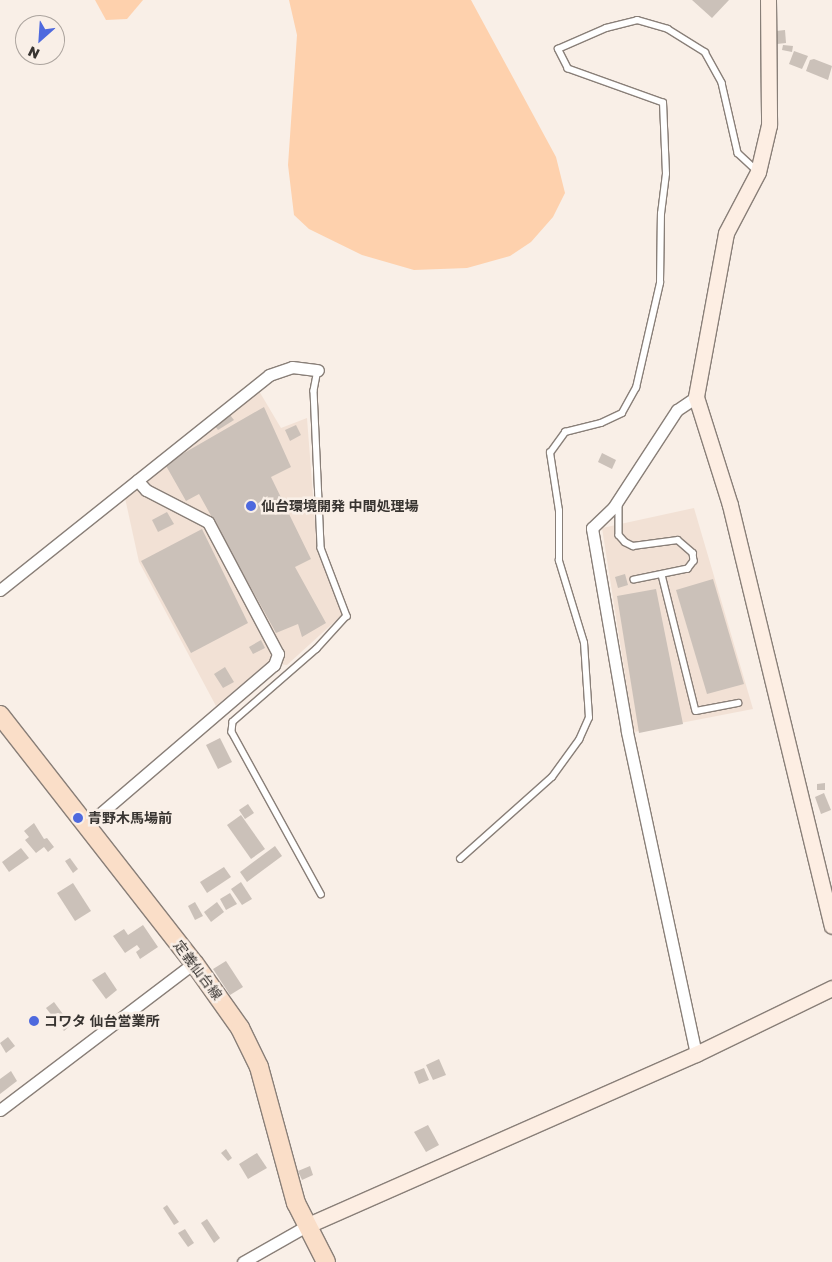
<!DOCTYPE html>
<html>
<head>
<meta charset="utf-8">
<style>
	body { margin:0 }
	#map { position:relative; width:832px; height:1262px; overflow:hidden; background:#f9efe7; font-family:"Golos Text","Noto Sans JP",sans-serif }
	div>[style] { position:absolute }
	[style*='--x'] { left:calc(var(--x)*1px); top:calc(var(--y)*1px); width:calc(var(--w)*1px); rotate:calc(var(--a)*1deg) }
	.built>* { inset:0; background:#f2e1d5 }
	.green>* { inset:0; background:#fed1ad }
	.building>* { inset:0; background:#cbc1b9 }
	.roads { filter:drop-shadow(1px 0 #897f78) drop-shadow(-1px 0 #897f78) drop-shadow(0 1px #897f78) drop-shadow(0 -1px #897f78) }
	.lane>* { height:5.5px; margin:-2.75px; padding:0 2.75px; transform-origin:2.75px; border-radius:2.75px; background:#fff }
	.street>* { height:11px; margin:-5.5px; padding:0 5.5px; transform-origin:5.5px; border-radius:5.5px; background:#fff }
	.secondary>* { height:15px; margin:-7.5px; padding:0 7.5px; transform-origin:7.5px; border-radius:7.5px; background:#fdeee3 }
	.primary>* { height:18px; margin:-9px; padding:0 9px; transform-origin:9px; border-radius:9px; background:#fadec8 }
	.dots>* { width:14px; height:14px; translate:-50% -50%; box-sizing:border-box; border:2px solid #f9efe7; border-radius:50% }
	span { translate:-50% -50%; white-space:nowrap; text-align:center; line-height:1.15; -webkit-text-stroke:5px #f9efe7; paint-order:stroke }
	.poi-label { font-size:14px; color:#383431; font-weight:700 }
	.left { translate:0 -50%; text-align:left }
	.street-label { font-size:14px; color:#383431 }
	.north { position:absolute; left:15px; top:15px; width:50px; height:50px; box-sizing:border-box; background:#f9efe7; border:1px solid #aca49e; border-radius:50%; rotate:206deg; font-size:14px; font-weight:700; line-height:20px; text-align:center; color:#383431 }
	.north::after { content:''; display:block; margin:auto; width:18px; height:22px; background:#4e69de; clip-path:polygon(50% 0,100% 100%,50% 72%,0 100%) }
</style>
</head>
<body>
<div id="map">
	<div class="built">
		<i style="clip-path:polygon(259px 391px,281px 428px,307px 418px,317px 548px,342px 615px,287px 665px,267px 663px,216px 706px,139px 562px,125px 498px)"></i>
		<i style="clip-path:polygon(694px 508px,753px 709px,634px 732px,602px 528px)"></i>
	</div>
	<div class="green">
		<i style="clip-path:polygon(95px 0,143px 0,127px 19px,106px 20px)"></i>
		<i style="clip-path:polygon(289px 0,471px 0,556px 157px,565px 193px,553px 217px,531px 242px,510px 256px,467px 268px,414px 270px,362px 255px,309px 229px,294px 215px,288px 165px,297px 35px)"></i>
	</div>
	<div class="building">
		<i style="clip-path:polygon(692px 0,729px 0,712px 18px)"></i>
		<i style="clip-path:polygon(785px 30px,786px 43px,777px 44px,776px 31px)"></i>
		<i style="clip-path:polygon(783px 45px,793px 46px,792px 52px,782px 50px)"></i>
		<i style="clip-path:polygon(794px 51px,808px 56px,802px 69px,789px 64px)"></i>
		<i style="clip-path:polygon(814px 59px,832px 66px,828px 80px,806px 71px,810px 60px)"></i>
		<i style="clip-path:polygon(264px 407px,291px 467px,271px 477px,311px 559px,295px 567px,326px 623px,302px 637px,298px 624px,276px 633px,199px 494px,186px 501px,165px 464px)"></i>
		<i style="clip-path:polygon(230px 415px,234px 420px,218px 430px,215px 426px)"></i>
		<i style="clip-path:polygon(296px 425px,301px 435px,290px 441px,285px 430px)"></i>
		<i style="clip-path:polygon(602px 453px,616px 460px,612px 469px,598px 462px)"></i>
		<i style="clip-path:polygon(167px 512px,174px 524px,158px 532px,152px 520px)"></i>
		<i style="clip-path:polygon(202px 529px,248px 623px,191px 653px,141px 561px)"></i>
		<i style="clip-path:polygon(625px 574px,628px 585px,618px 588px,615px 577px)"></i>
		<i style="clip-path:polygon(713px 579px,744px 684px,707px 694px,676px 590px)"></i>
		<i style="clip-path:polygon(656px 589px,683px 724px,639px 733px,617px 596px)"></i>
		<i style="clip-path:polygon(261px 640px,265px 648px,253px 654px,249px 647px)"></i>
		<i style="clip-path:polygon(225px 667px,234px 682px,223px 688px,214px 674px)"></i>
		<i style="clip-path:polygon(220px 738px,232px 762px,218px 769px,206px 745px)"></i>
		<i style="clip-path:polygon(825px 783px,825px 790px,817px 790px,817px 784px)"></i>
		<i style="clip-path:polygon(824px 793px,831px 810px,821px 814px,815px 797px)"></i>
		<i style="clip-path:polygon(248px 804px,254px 813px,245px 819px,239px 810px)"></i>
		<i style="clip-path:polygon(241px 815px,265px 849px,251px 859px,227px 825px)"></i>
		<i style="clip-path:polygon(34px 823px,44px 839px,47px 838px,54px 847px,48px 852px,44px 847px,36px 853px,25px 840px,29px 837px,24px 831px)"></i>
		<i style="clip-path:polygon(275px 846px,282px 856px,247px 882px,240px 872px)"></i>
		<i style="clip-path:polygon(21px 848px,29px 858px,9px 872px,2px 862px)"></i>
		<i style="clip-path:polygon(70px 858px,78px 869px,73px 873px,65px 861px)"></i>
		<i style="clip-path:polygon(224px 867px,231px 877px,207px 893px,200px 882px)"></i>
		<i style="clip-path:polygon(241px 882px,252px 899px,242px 905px,231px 889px)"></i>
		<i style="clip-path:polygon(73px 883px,91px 911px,75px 921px,57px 893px)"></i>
		<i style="clip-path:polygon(230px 893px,237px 904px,226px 910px,220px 899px)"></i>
		<i style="clip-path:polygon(195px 902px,203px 916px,195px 920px,188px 906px)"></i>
		<i style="clip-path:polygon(217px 902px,224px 912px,211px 922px,204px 912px)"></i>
		<i style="clip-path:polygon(143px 925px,158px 947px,140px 959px,136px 952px,140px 949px,137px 945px,125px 953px,113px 936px,124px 929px,128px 935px)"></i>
		<i style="clip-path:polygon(226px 961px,243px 987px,230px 995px,213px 969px)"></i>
		<i style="clip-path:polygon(105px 972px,117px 990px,106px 999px,92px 980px)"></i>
		<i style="clip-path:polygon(54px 1002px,71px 1025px,64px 1031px,46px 1008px)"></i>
		<i style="clip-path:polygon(8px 1037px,15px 1046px,6px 1053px,0 1043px)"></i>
		<i style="clip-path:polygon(439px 1059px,446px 1075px,433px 1080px,426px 1065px)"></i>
		<i style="clip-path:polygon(424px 1068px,429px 1080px,419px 1084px,414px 1072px)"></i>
		<i style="clip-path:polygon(11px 1071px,17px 1081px,0 1094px,0 1079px)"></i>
		<i style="clip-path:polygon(428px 1125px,439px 1145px,426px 1152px,414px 1132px)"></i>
		<i style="clip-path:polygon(226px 1149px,232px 1158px,228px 1161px,221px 1153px)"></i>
		<i style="clip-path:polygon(257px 1153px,267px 1168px,248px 1179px,239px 1164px)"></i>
		<i style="clip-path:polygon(310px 1166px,313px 1175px,302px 1180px,298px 1171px)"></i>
		<i style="clip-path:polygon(167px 1205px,179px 1222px,174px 1225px,163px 1208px)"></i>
		<i style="clip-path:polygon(207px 1219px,220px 1238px,214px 1243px,201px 1223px)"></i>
		<i style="clip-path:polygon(185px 1229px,194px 1243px,188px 1247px,178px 1233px)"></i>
	</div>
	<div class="roads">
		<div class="lane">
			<i style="--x:318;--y:370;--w:21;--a:101"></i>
			<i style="--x:314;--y:391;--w:157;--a:87.4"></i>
			<i style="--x:321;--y:548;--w:73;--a:69.1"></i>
			<i style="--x:347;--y:616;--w:45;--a:132.3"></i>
			<i style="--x:317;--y:649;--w:111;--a:139"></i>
			<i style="--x:233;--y:722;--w:10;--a:96"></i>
			<i style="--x:232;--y:732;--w:185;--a:61.2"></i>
			<i style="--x:619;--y:504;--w:31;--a:90"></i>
			<i style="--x:619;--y:535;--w:9;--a:49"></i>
			<i style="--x:625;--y:542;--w:9;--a:27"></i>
			<i style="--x:633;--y:546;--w:45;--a:-7.6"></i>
			<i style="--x:678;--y:540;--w:20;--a:41"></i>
			<i style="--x:693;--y:553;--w:8;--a:83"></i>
			<i style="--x:694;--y:561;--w:10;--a:127"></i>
			<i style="--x:688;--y:569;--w:55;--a:168.5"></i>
			<i style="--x:662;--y:575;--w:140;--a:76"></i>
			<i style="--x:696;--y:711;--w:43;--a:-10.8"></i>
			<i style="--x:460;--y:859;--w:123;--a:-41.7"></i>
			<i style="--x:552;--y:777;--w:46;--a:-53.9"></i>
			<i style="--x:579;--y:740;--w:24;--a:-66"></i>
			<i style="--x:589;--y:718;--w:75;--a:-93.8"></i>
			<i style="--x:584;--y:643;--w:86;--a:-107"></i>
			<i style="--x:559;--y:561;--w:50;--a:-90"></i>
			<i style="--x:559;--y:511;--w:59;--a:-98.8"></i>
			<i style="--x:550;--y:453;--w:26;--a:-54"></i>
			<i style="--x:565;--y:432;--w:37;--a:-14"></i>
			<i style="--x:601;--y:423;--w:23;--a:-25"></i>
			<i style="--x:622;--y:413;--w:29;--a:-61"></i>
			<i style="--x:636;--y:388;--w:108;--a:-77.1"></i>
			<i style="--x:660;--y:283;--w:69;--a:-89.2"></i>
			<i style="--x:661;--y:214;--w:40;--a:-82.9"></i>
			<i style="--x:666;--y:174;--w:71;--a:-92.4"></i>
			<i style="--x:663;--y:103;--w:101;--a:-160.3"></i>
			<i style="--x:568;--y:69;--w:22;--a:-117"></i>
			<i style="--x:558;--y:49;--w:52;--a:-23.6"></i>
			<i style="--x:606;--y:28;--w:32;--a:-14"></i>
			<i style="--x:637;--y:20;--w:32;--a:16"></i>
			<i style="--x:668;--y:29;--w:44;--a:31.9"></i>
			<i style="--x:705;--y:52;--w:35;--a:61"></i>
			<i style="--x:722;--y:83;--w:72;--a:77.1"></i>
			<i style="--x:738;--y:153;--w:26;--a:43"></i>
		</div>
		<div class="street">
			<i style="--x:0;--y:590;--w:344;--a:-38.6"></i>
			<i style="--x:269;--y:375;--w:24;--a:-19"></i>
			<i style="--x:292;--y:367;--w:26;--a:7"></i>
			<i style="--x:87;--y:825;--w:246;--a:-40.6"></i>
			<i style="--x:274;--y:665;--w:12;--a:-70"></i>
			<i style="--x:278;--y:654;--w:149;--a:-117.9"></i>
			<i style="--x:208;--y:522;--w:70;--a:-152.7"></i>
			<i style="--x:146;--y:490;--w:13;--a:-132"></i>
			<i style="--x:696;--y:1054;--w:330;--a:-102.1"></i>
			<i style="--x:627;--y:731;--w:206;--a:-99.8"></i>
			<i style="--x:592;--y:528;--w:29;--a:-44"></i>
			<i style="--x:613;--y:508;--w:117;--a:-56.9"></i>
			<i style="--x:677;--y:410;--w:23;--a:-34"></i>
			<i style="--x:0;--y:1110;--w:243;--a:-37.2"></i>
			<i style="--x:243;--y:1262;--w:75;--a:-29.6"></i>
		</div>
		<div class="secondary">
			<i style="--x:768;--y:0;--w:125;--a:89.5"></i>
			<i style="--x:769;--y:125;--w:48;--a:103.2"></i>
			<i style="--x:758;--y:172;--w:69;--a:117.7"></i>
			<i style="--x:726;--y:233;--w:167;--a:100.4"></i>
			<i style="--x:696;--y:397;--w:113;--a:72.5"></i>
			<i style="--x:730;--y:505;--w:433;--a:76.4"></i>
			<i style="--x:308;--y:1225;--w:424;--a:-23.8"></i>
			<i style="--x:696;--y:1054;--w:151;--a:-25.9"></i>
		</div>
		<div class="primary">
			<i style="--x:0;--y:715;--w:315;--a:52"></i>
			<i style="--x:194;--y:963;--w:80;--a:54.7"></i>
			<i style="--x:240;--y:1028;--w:43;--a:64"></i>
			<i style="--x:259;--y:1067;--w:141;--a:74.8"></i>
			<i style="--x:296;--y:1203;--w:66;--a:63"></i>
		</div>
	</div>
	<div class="dots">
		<i style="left:251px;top:506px;background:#4e69de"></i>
		<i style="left:78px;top:818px;background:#4e69de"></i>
		<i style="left:34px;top:1021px;background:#4e69de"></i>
	</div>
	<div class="poi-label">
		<span class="left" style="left:261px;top:506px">仙台環境開発 中間処理場</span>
		<span class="left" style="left:88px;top:818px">青野木馬場前</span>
		<span class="left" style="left:44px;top:1021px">コワタ 仙台営業所</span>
	</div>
	<div class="street-label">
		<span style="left:198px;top:970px;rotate:53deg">定義仙台線</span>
	</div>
	<div class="north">N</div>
</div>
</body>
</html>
